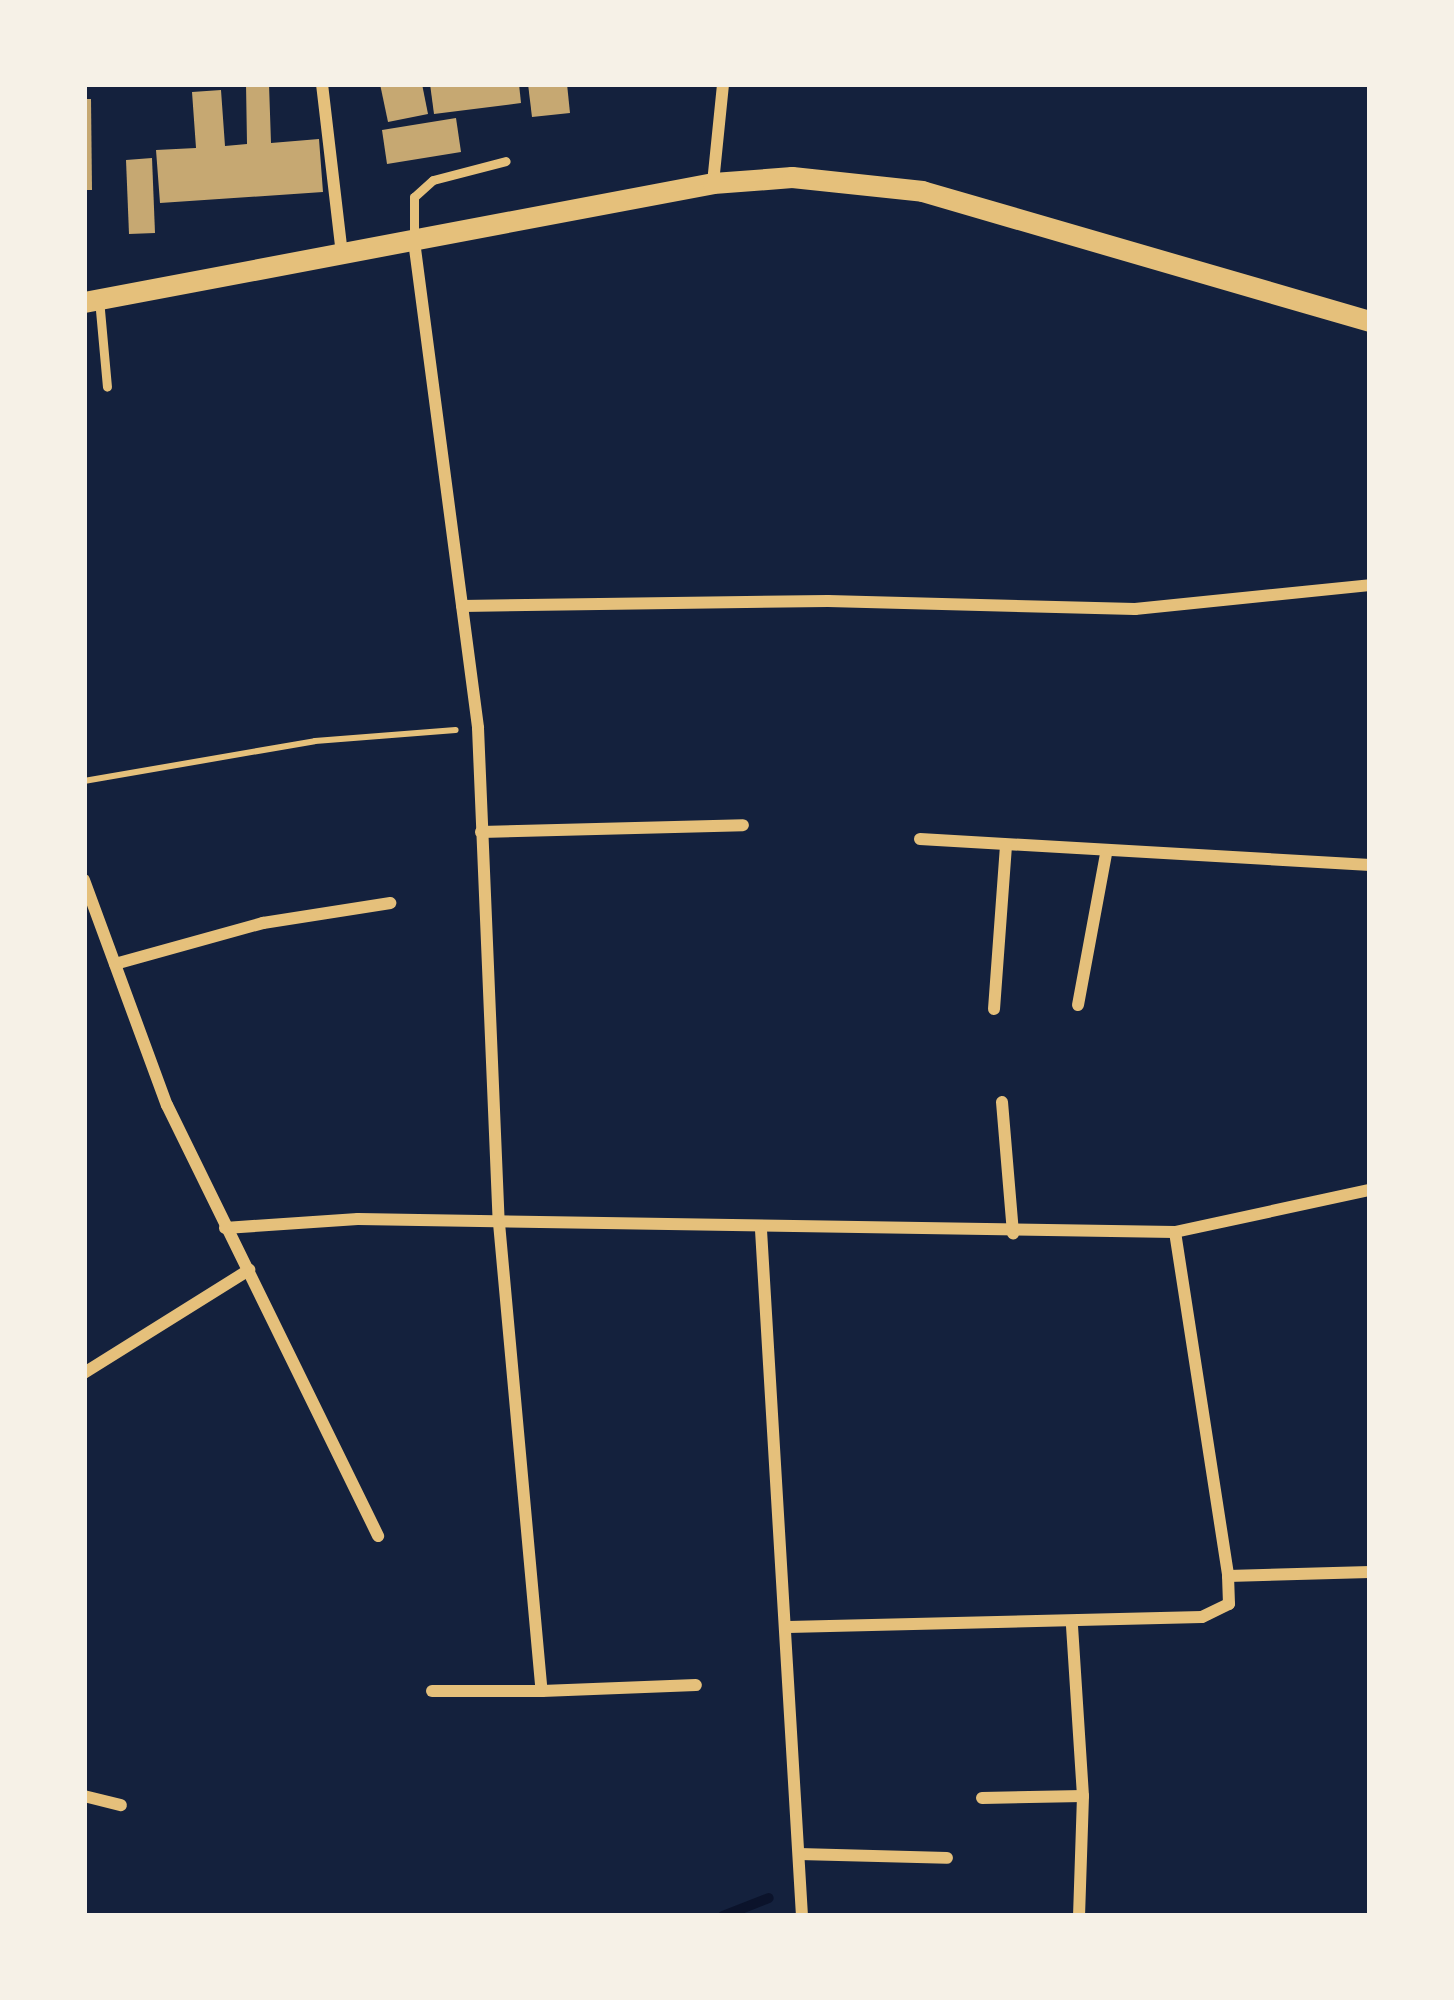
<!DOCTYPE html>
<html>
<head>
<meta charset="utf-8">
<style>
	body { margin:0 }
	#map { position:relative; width:1454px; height:2000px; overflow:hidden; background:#14213d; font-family:Figtree,sans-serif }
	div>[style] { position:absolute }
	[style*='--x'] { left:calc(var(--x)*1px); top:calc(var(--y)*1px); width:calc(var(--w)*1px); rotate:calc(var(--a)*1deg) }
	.stream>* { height:10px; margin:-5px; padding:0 5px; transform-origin:5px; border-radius:5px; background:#0b132b }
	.building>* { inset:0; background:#c6a872 }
	.path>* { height:6px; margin:-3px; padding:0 3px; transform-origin:3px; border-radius:3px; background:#e5c07b }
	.service>* { height:9px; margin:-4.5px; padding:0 4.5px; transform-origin:4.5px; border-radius:4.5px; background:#e5c07b }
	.minor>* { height:12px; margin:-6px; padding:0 6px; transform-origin:6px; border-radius:6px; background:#e5c07b }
	.tertiary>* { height:21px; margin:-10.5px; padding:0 10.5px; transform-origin:10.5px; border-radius:10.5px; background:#e5c07b }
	span { translate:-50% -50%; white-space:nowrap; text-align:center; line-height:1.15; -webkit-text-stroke:9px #f6f1e7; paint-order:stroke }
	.frame { position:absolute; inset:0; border:87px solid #f6f1e7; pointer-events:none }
</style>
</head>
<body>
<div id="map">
	<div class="stream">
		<i style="--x:723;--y:1916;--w:49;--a:-21.4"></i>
	</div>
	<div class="building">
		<i style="clip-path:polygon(246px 84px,269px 84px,271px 143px,319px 139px,323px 192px,160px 203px,156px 150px,196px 148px,192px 92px,221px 90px,225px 146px,247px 144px)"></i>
		<i style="clip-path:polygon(380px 84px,422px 84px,428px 114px,388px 122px)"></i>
		<i style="clip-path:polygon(430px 84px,519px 84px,521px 103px,434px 114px)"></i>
		<i style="clip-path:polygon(528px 84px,567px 84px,570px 113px,532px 117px)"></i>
		<i style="clip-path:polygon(84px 99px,91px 99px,92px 190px,84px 190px)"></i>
		<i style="clip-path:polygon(456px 118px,461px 152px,387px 164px,382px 130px)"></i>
		<i style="clip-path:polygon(152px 158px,155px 233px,129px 234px,126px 160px)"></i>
	</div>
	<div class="path">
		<i style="--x:84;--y:781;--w:234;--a:-9.8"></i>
		<i style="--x:315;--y:741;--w:141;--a:-4.5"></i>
	</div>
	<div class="service">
		<i style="--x:414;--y:241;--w:44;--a:-90"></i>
		<i style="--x:414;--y:197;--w:25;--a:-42"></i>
		<i style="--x:433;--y:180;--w:75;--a:-14.6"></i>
		<i style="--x:99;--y:299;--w:88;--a:84.8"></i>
	</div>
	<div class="minor">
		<i style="--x:322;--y:84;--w:172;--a:83.3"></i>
		<i style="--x:713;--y:183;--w:100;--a:-84.2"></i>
		<i style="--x:414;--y:241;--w:491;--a:82.5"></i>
		<i style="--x:478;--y:728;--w:495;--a:87.6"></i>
		<i style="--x:499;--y:1223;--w:470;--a:84.8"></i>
		<i style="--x:542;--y:1691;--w:154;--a:-2.2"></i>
		<i style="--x:462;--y:606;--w:366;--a:-0.8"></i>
		<i style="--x:828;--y:601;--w:307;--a:1.5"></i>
		<i style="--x:1135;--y:609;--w:236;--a:-5.8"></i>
		<i style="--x:481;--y:832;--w:262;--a:-1.5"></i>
		<i style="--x:920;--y:839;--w:451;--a:3.3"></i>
		<i style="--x:84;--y:880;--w:240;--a:69.8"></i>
		<i style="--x:167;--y:1105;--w:480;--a:63.9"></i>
		<i style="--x:115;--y:964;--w:154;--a:-15.5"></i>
		<i style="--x:263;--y:923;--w:129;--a:-8.9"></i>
		<i style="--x:1078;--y:1005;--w:154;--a:-79.5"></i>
		<i style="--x:994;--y:1009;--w:163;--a:-85.8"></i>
		<i style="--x:1002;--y:1102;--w:132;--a:85.2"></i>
		<i style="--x:225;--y:1228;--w:133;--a:-3.9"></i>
		<i style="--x:358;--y:1219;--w:817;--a:0.91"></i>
		<i style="--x:1175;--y:1232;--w:199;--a:-12.2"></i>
		<i style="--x:761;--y:1230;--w:687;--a:86.58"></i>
		<i style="--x:1175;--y:1232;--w:348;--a:81.2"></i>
		<i style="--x:84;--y:1373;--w:195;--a:-32"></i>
		<i style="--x:1072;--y:1626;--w:170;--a:86.3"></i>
		<i style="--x:1083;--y:1796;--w:120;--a:91.9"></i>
		<i style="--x:788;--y:1627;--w:414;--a:-1.4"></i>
		<i style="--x:1202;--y:1617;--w:30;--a:-26"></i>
		<i style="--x:1229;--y:1604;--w:28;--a:-92"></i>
		<i style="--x:1228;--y:1576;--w:142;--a:-1.6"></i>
		<i style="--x:432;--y:1691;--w:110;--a:0"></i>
		<i style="--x:84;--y:1796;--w:38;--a:14"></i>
		<i style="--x:982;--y:1798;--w:101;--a:-1.1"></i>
		<i style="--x:799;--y:1854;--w:148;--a:1.5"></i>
	</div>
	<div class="tertiary">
		<i style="--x:84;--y:302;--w:640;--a:-10.71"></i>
		<i style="--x:713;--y:183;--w:79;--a:-4.3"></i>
		<i style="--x:792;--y:177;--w:131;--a:6.1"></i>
		<i style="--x:922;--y:191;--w:466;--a:16.2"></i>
	</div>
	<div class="frame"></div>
</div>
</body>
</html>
